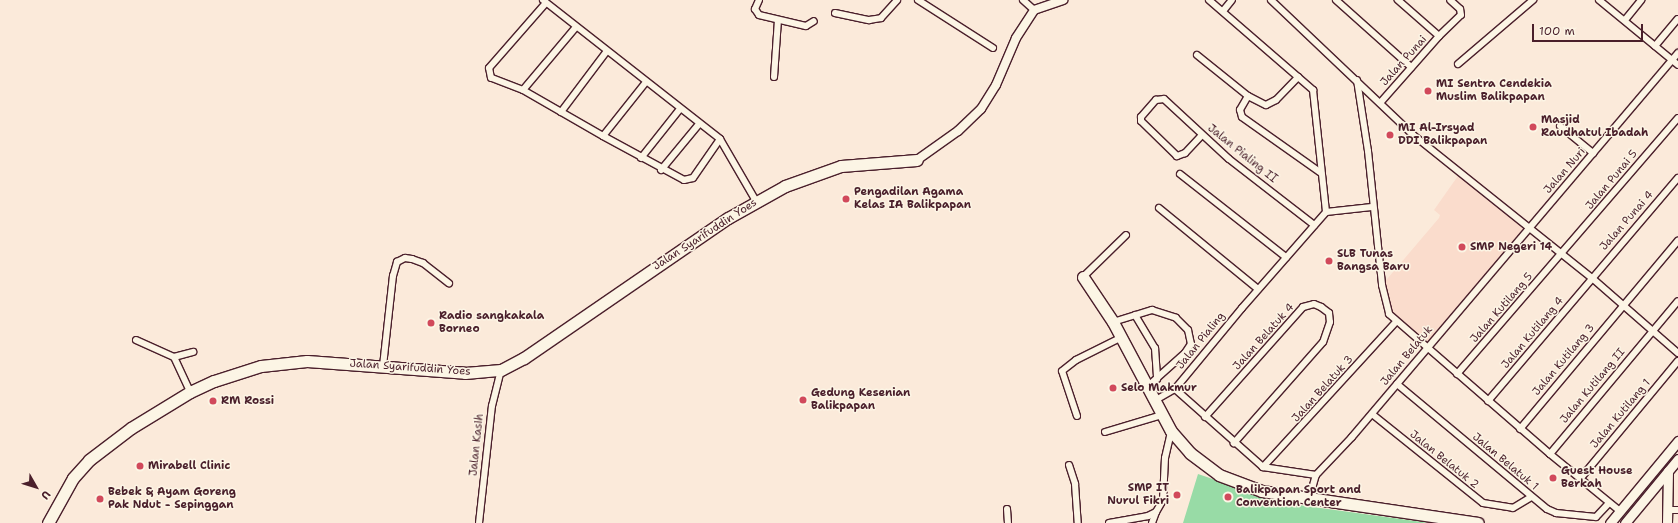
<!DOCTYPE html>
<html>
<head>
<meta charset="utf-8">
<style>
	body { margin:0 }
	#map { position:relative; width:1678px; height:523px; overflow:hidden; background:#fbeada; font-family:"Shantell Sans",sans-serif }
	div>[style] { position:absolute }
	[style*='--x'] { left:calc(var(--x)*1px); top:calc(var(--y)*1px); width:calc(var(--w)*1px); rotate:calc(var(--a)*1deg) }
	.built>* { inset:0; background:#fadccc }
	.green>* { inset:0; background:#98dba6 }
	.roads { filter:drop-shadow(1px 0 #4a1f2b) drop-shadow(-1px 0 #4a1f2b) drop-shadow(0 1px #4a1f2b) drop-shadow(0 -1px #4a1f2b) }
	.minor>* { height:6px; margin:-3px; padding:0 3px; transform-origin:3px; border-radius:3px; background:#fcf5e5 }
	.tertiary>* { height:8px; margin:-4px; padding:0 4px; transform-origin:4px; border-radius:4px; background:#fcf5e5 }
	.secondary>* { height:9px; margin:-4.5px; padding:0 4.5px; transform-origin:4.5px; border-radius:4.5px; background:#fcf5e5 }
	.trunk>* { height:11px; margin:-5.5px; padding:0 5.5px; transform-origin:5.5px; border-radius:5.5px; background:#fcf5e5 }
	.dots>* { width:11px; height:11px; translate:-50% -50%; box-sizing:border-box; border:2px solid #fcf5e5; border-radius:50% }
	span { translate:-50% -50%; white-space:nowrap; text-align:center; line-height:1.15; -webkit-text-stroke:3px #fcf5e5; paint-order:stroke }
	.street-label { font-size:11px; color:#4a1f2b }
	.poi-label { font-size:11px; color:#4a1f2b; font-weight:700 }
	.left { translate:0 -50%; text-align:left }
	.right { translate:-100% -50%; text-align:right }
	.north { position:absolute; left:16px; top:467px; width:40px; height:40px; -webkit-text-stroke:3px #fcf5e5; paint-order:stroke; rotate:129deg; font-size:11px; font-weight:700; line-height:16px; text-align:center; color:#4a1f2b }
	.north::after { content:''; display:block; margin:auto; width:14px; height:18px; background:#4a1f2b; clip-path:polygon(50% 0,100% 100%,50% 72%,0 100%) }
	.scale { position:absolute; left:1532px; top:24px; width:111px; height:18px; box-sizing:border-box; border:2px solid #4a1f2b; border-top:0; padding-left:5px; font-size:12px; line-height:14px; white-space:nowrap; color:#4a1f2b; -webkit-text-stroke:3px #fcf5e5; paint-order:stroke }
</style>
</head>
<body>
<div id="map">
	<div class="built">
		<i style="clip-path:polygon(1460px 173px,1526px 228px,1425px 344px,1391px 313px,1382px 285px,1439px 218px,1440px 215px,1434px 210px)"></i>
	</div>
	<div class="green">
		<i style="clip-path:polygon(1198px 474px,1284px 503px,1430px 523px,1183px 523px)"></i>
	</div>
	<div class="roads">
		<div class="minor">
			<i style="--x:543;--y:0;--w:225;--a:38.1"></i>
			<i style="--x:720;--y:139;--w:72;--a:59.9"></i>
			<i style="--x:759;--y:0;--w:10;--a:114"></i>
			<i style="--x:755;--y:9;--w:7;--a:56"></i>
			<i style="--x:759;--y:15;--w:48;--a:13.2"></i>
			<i style="--x:806;--y:26;--w:9;--a:-32"></i>
			<i style="--x:918;--y:0;--w:89;--a:32.6"></i>
			<i style="--x:1023;--y:0;--w:15;--a:42"></i>
			<i style="--x:1209;--y:0;--w:138;--a:40.9"></i>
			<i style="--x:1313;--y:90;--w:123;--a:83.9"></i>
			<i style="--x:1271;--y:0;--w:195;--a:43.5"></i>
			<i style="--x:1412;--y:134;--w:231;--a:38.7"></i>
			<i style="--x:1592;--y:278;--w:114;--a:41.1"></i>
			<i style="--x:1336;--y:0;--w:101;--a:41.8"></i>
			<i style="--x:1599;--y:0;--w:102;--a:39.4"></i>
			<i style="--x:1223;--y:11;--w:14;--a:-51"></i>
			<i style="--x:835;--y:13;--w:35;--a:12"></i>
			<i style="--x:869;--y:20;--w:12;--a:-9"></i>
			<i style="--x:881;--y:18;--w:24;--a:-48"></i>
			<i style="--x:1625;--y:20;--w:26;--a:-51"></i>
			<i style="--x:576;--y:27;--w:82;--a:130.1"></i>
			<i style="--x:523;--y:90;--w:92;--a:29.9"></i>
			<i style="--x:1439;--y:36;--w:30;--a:-44"></i>
			<i style="--x:1461;--y:15;--w:6;--a:-99"></i>
			<i style="--x:1460;--y:9;--w:13;--a:-138"></i>
			<i style="--x:1655;--y:46;--w:35;--a:-50"></i>
			<i style="--x:1197;--y:55;--w:65;--a:38.8"></i>
			<i style="--x:1248;--y:96;--w:20;--a:27"></i>
			<i style="--x:1266;--y:105;--w:11;--a:-27"></i>
			<i style="--x:1276;--y:100;--w:32;--a:-46"></i>
			<i style="--x:1458;--y:64;--w:99;--a:-40.5"></i>
			<i style="--x:774;--y:77;--w:57;--a:-86"></i>
			<i style="--x:1357;--y:80;--w:72;--a:81.2"></i>
			<i style="--x:1368;--y:151;--w:135;--a:84"></i>
			<i style="--x:1382;--y:285;--w:30;--a:76"></i>
			<i style="--x:1389;--y:314;--w:213;--a:41"></i>
			<i style="--x:1550;--y:454;--w:90;--a:39.2"></i>
			<i style="--x:646;--y:82;--w:69;--a:128.5"></i>
			<i style="--x:603;--y:136;--w:92;--a:28.5"></i>
			<i style="--x:684;--y:180;--w:9;--a:-13"></i>
			<i style="--x:693;--y:178;--w:47;--a:-55.3"></i>
			<i style="--x:523;--y:90;--w:34;--a:-159"></i>
			<i style="--x:491;--y:78;--w:10;--a:-101"></i>
			<i style="--x:489;--y:68;--w:86;--a:-48.8"></i>
			<i style="--x:1248;--y:96;--w:16;--a:120"></i>
			<i style="--x:1240;--y:110;--w:7;--a:74"></i>
			<i style="--x:1242;--y:117;--w:97;--a:35.3"></i>
			<i style="--x:1380;--y:103;--w:89;--a:-48.6"></i>
			<i style="--x:1439;--y:36;--w:55;--a:-138.7"></i>
			<i style="--x:561;--y:112;--w:76;--a:-53"></i>
			<i style="--x:1560;--y:126;--w:43;--a:39.3"></i>
			<i style="--x:1202;--y:135;--w:25;--a:133"></i>
			<i style="--x:1185;--y:153;--w:9;--a:159"></i>
			<i style="--x:1177;--y:156;--w:50;--a:-135.8"></i>
			<i style="--x:1141;--y:121;--w:4;--a:-90"></i>
			<i style="--x:1141;--y:117;--w:23;--a:-49"></i>
			<i style="--x:1156;--y:100;--w:8;--a:-7"></i>
			<i style="--x:1164;--y:99;--w:88;--a:42.7"></i>
			<i style="--x:1229;--y:159;--w:108;--a:37.8"></i>
			<i style="--x:641;--y:158;--w:63;--a:-51.5"></i>
			<i style="--x:661;--y:170;--w:60;--a:-50.4"></i>
			<i style="--x:1180;--y:174;--w:135;--a:38.1"></i>
			<i style="--x:1159;--y:208;--w:128;--a:39.3"></i>
			<i style="--x:1083;--y:277;--w:60;--a:-44.3"></i>
			<i style="--x:1135;--y:315;--w:39;--a:59"></i>
			<i style="--x:1155;--y:348;--w:31;--a:86"></i>
			<i style="--x:1113;--y:322;--w:41;--a:-17.1"></i>
			<i style="--x:1152;--y:310;--w:25;--a:18"></i>
			<i style="--x:1176;--y:318;--w:17;--a:45"></i>
			<i style="--x:1188;--y:330;--w:14;--a:78"></i>
			<i style="--x:1191;--y:344;--w:11;--a:124"></i>
			<i style="--x:1185;--y:353;--w:51;--a:138.2"></i>
			<i style="--x:136;--y:340;--w:42;--a:24.1"></i>
			<i style="--x:174;--y:357;--w:38;--a:65"></i>
			<i style="--x:174;--y:357;--w:20;--a:-15"></i>
			<i style="--x:383;--y:366;--w:91;--a:-83.7"></i>
			<i style="--x:393;--y:276;--w:15;--a:-74"></i>
			<i style="--x:397;--y:262;--w:9;--a:-27"></i>
			<i style="--x:405;--y:258;--w:7;--a:8"></i>
			<i style="--x:412;--y:259;--w:12;--a:20"></i>
			<i style="--x:423;--y:263;--w:33;--a:38"></i>
			<i style="--x:1457;--y:374;--w:338;--a:-49.2"></i>
			<i style="--x:1397;--y:384;--w:195;--a:39.8"></i>
			<i style="--x:1547;--y:509;--w:10;--a:24"></i>
			<i style="--x:1556;--y:513;--w:40;--a:5.7"></i>
			<i style="--x:1596;--y:517;--w:19;--a:-47"></i>
			<i style="--x:1154;--y:401;--w:24;--a:-30"></i>
			<i style="--x:1488;--y:401;--w:293;--a:-49.6"></i>
			<i style="--x:1372;--y:414;--w:142;--a:38.7"></i>
			<i style="--x:1483;--y:503;--w:30;--a:9"></i>
			<i style="--x:1513;--y:508;--w:21;--a:-31"></i>
			<i style="--x:1077;--y:416;--w:47;--a:-108.4"></i>
			<i style="--x:1062;--y:371;--w:18;--a:-38"></i>
			<i style="--x:1076;--y:360;--w:49;--a:-26.6"></i>
			<i style="--x:1205;--y:417;--w:147;--a:-48.3"></i>
			<i style="--x:1303;--y:307;--w:11;--a:-15"></i>
			<i style="--x:1314;--y:304;--w:8;--a:23"></i>
			<i style="--x:1321;--y:307;--w:10;--a:37"></i>
			<i style="--x:1329;--y:313;--w:9;--a:84"></i>
			<i style="--x:1330;--y:322;--w:21;--a:109"></i>
			<i style="--x:1323;--y:342;--w:135;--a:131.4"></i>
			<i style="--x:1520;--y:429;--w:246;--a:-50"></i>
			<i style="--x:1105;--y:432;--w:59;--a:-16.6"></i>
			<i style="--x:1550;--y:454;--w:199;--a:-50.1"></i>
			<i style="--x:1069;--y:465;--w:20;--a:72"></i>
			<i style="--x:1075;--y:484;--w:39;--a:86"></i>
			<i style="--x:1263;--y:467;--w:197;--a:-47.5"></i>
			<i style="--x:1316;--y:475;--w:54;--a:-171.4"></i>
			<i style="--x:1263;--y:467;--w:118;--a:-138.4"></i>
			<i style="--x:1175;--y:389;--w:105;--a:-50.4"></i>
			<i style="--x:1242;--y:308;--w:128;--a:-48.8"></i>
			<i style="--x:1326;--y:212;--w:46;--a:-6.2"></i>
			<i style="--x:1580;--y:479;--w:153;--a:-50.3"></i>
			<i style="--x:1309;--y:499;--w:25;--a:-74"></i>
			<i style="--x:1316;--y:475;--w:52;--a:-46.5"></i>
			<i style="--x:1352;--y:437;--w:504;--a:-49.67"></i>
			<i style="--x:1007;--y:509;--w:14;--a:86"></i>
			<i style="--x:1667;--y:510;--w:11;--a:0"></i>
			<i style="--x:479;--y:523;--w:118;--a:-83.7"></i>
			<i style="--x:492;--y:406;--w:37;--a:-76"></i>
			<i style="--x:1109;--y:523;--w:40;--a:-10"></i>
			<i style="--x:1148;--y:516;--w:9;--a:-27"></i>
			<i style="--x:1156;--y:512;--w:14;--a:-60"></i>
			<i style="--x:1163;--y:500;--w:42;--a:-87.3"></i>
			<i style="--x:1165;--y:458;--w:28;--a:-77"></i>
			<i style="--x:1152;--y:523;--w:12;--a:-70"></i>
		</div>
		<div class="tertiary">
			<i style="--x:917;--y:160;--w:50;--a:-35.3"></i>
			<i style="--x:958;--y:131;--w:32;--a:-44"></i>
			<i style="--x:981;--y:109;--w:28;--a:-58"></i>
			<i style="--x:996;--y:85;--w:51;--a:-66.9"></i>
			<i style="--x:1016;--y:38;--w:33;--a:-57"></i>
			<i style="--x:1034;--y:10;--w:31;--a:-19"></i>
		</div>
		<div class="secondary">
			<i style="--x:1610;--y:523;--w:107;--a:-50.3"></i>
			<i style="--x:1625;--y:523;--w:83;--a:-50.4"></i>
			<i style="--x:1667;--y:523;--w:52;--a:-88.9"></i>
		</div>
		<div class="trunk">
			<i style="--x:1083;--y:277;--w:54;--a:56.3"></i>
			<i style="--x:1113;--y:322;--w:123;--a:62"></i>
			<i style="--x:1171;--y:431;--w:29;--a:49"></i>
			<i style="--x:1190;--y:453;--w:36;--a:37"></i>
			<i style="--x:1219;--y:475;--w:46;--a:20.4"></i>
			<i style="--x:1262;--y:491;--w:218;--a:8.4"></i>
			<i style="--x:48;--y:523;--w:51;--a:-60.9"></i>
			<i style="--x:73;--y:478;--w:24;--a:-48"></i>
			<i style="--x:89;--y:460;--w:53;--a:-37.3"></i>
			<i style="--x:131;--y:428;--w:69;--a:-31.4"></i>
			<i style="--x:190;--y:392;--w:26;--a:-25"></i>
			<i style="--x:214;--y:381;--w:49;--a:-17.7"></i>
			<i style="--x:261;--y:366;--w:46;--a:-6.2"></i>
			<i style="--x:307;--y:361;--w:158;--a:4.3"></i>
			<i style="--x:465;--y:373;--w:36;--a:-5"></i>
			<i style="--x:501;--y:370;--w:26;--a:-28"></i>
			<i style="--x:524;--y:358;--w:247;--a:-34.5"></i>
			<i style="--x:728;--y:218;--w:65;--a:-29.3"></i>
			<i style="--x:785;--y:186;--w:59;--a:-19.7"></i>
			<i style="--x:841;--y:166;--w:76;--a:-4.5"></i>
		</div>
	</div>
	<div class="dots">
		<i style="left:1428px;top:91px;background:#d1495b"></i>
		<i style="left:1533px;top:127px;background:#d1495b"></i>
		<i style="left:1390px;top:135px;background:#d1495b"></i>
		<i style="left:846px;top:199px;background:#d1495b"></i>
		<i style="left:1462px;top:247px;background:#d1495b"></i>
		<i style="left:1329px;top:261px;background:#d1495b"></i>
		<i style="left:431px;top:323px;background:#d1495b"></i>
		<i style="left:1113px;top:388px;background:#d1495b"></i>
		<i style="left:803px;top:400px;background:#d1495b"></i>
		<i style="left:213px;top:401px;background:#d1495b"></i>
		<i style="left:140px;top:466px;background:#d1495b"></i>
		<i style="left:1553px;top:478px;background:#d1495b"></i>
		<i style="left:1177px;top:495px;background:#d1495b"></i>
		<i style="left:1228px;top:497px;background:#d1495b"></i>
		<i style="left:100px;top:499px;background:#d1495b"></i>
	</div>
	<div class="street-label">
		<span style="left:1404px;top:61px;rotate:-48deg">Jalan Punai</span>
		<span style="left:1242px;top:154px;rotate:39deg">Jalan Pialing II</span>
		<span style="left:1565px;top:171px;rotate:-49deg">Jalan Nuri</span>
		<span style="left:1612px;top:180px;rotate:-50deg">Jalan Punai 5</span>
		<span style="left:1627px;top:221px;rotate:-49deg">Jalan Punai 4</span>
		<span style="left:705px;top:235px;rotate:-33deg">Jalan Syarifuddin Yoes</span>
		<span style="left:1502px;top:308px;rotate:-49deg">Jalan Kutilang 5</span>
		<span style="left:1533px;top:333px;rotate:-50deg">Jalan Kutilang 4</span>
		<span style="left:1264px;top:337px;rotate:-48deg">Jalan Belatuk 4</span>
		<span style="left:1201px;top:341px;rotate:-51deg">Jalan Pialing</span>
		<span style="left:1407px;top:356px;rotate:-50deg">Jalan Belatuk</span>
		<span style="left:1564px;top:360px;rotate:-50deg">Jalan Kutilang 3</span>
		<span style="left:410px;top:368px;rotate:4deg">Jalan Syarifuddin Yoes</span>
		<span style="left:1593px;top:386px;rotate:-50deg">Jalan Kutilang II</span>
		<span style="left:1323px;top:389px;rotate:-48deg">Jalan Belatuk 3</span>
		<span style="left:1621px;top:414px;rotate:-50deg">Jalan Kutilang 1</span>
		<span style="left:477px;top:445px;rotate:-84deg">Jalan Kasih</span>
		<span style="left:1444px;top:460px;rotate:39deg">Jalan Belatuk 2</span>
		<span style="left:1505px;top:462px;rotate:40deg">Jalan Belatuk 1</span>
	</div>
	<div class="poi-label">
		<span class="left" style="left:1436px;top:91px">MI Sentra Cendekia<br>Muslim Balikpapan</span>
		<span class="left" style="left:1541px;top:127px">Masjid<br>Raudhatul Ibadah</span>
		<span class="left" style="left:1398px;top:135px">MI Al-Irsyad<br>DDI Balikpapan</span>
		<span class="left" style="left:854px;top:199px">Pengadilan Agama<br>Kelas IA Balikpapan</span>
		<span class="left" style="left:1470px;top:247px">SMP Negeri 14</span>
		<span class="left" style="left:1337px;top:261px">SLB Tunas<br>Bangsa Baru</span>
		<span class="left" style="left:439px;top:323px">Radio sangkakala<br>Borneo</span>
		<span class="left" style="left:1121px;top:388px">Selo Makmur</span>
		<span class="left" style="left:811px;top:400px">Gedung Kesenian<br>Balikpapan</span>
		<span class="left" style="left:221px;top:401px">RM Rossi</span>
		<span class="left" style="left:148px;top:466px">Mirabell Clinic</span>
		<span class="left" style="left:1561px;top:478px">Guest House<br>Berkah</span>
		<span class="right" style="left:1169px;top:495px">SMP IT<br>Nurul Fikri</span>
		<span class="left" style="left:1236px;top:497px">Balikpapan Sport and<br>Convention Center</span>
		<span class="left" style="left:108px;top:499px">Bebek &amp; Ayam Goreng<br>Pak Ndut - Sepinggan</span>
	</div>
	<div class="north">U</div>
	<div class="scale">100 m</div>
</div>
</body>
</html>
